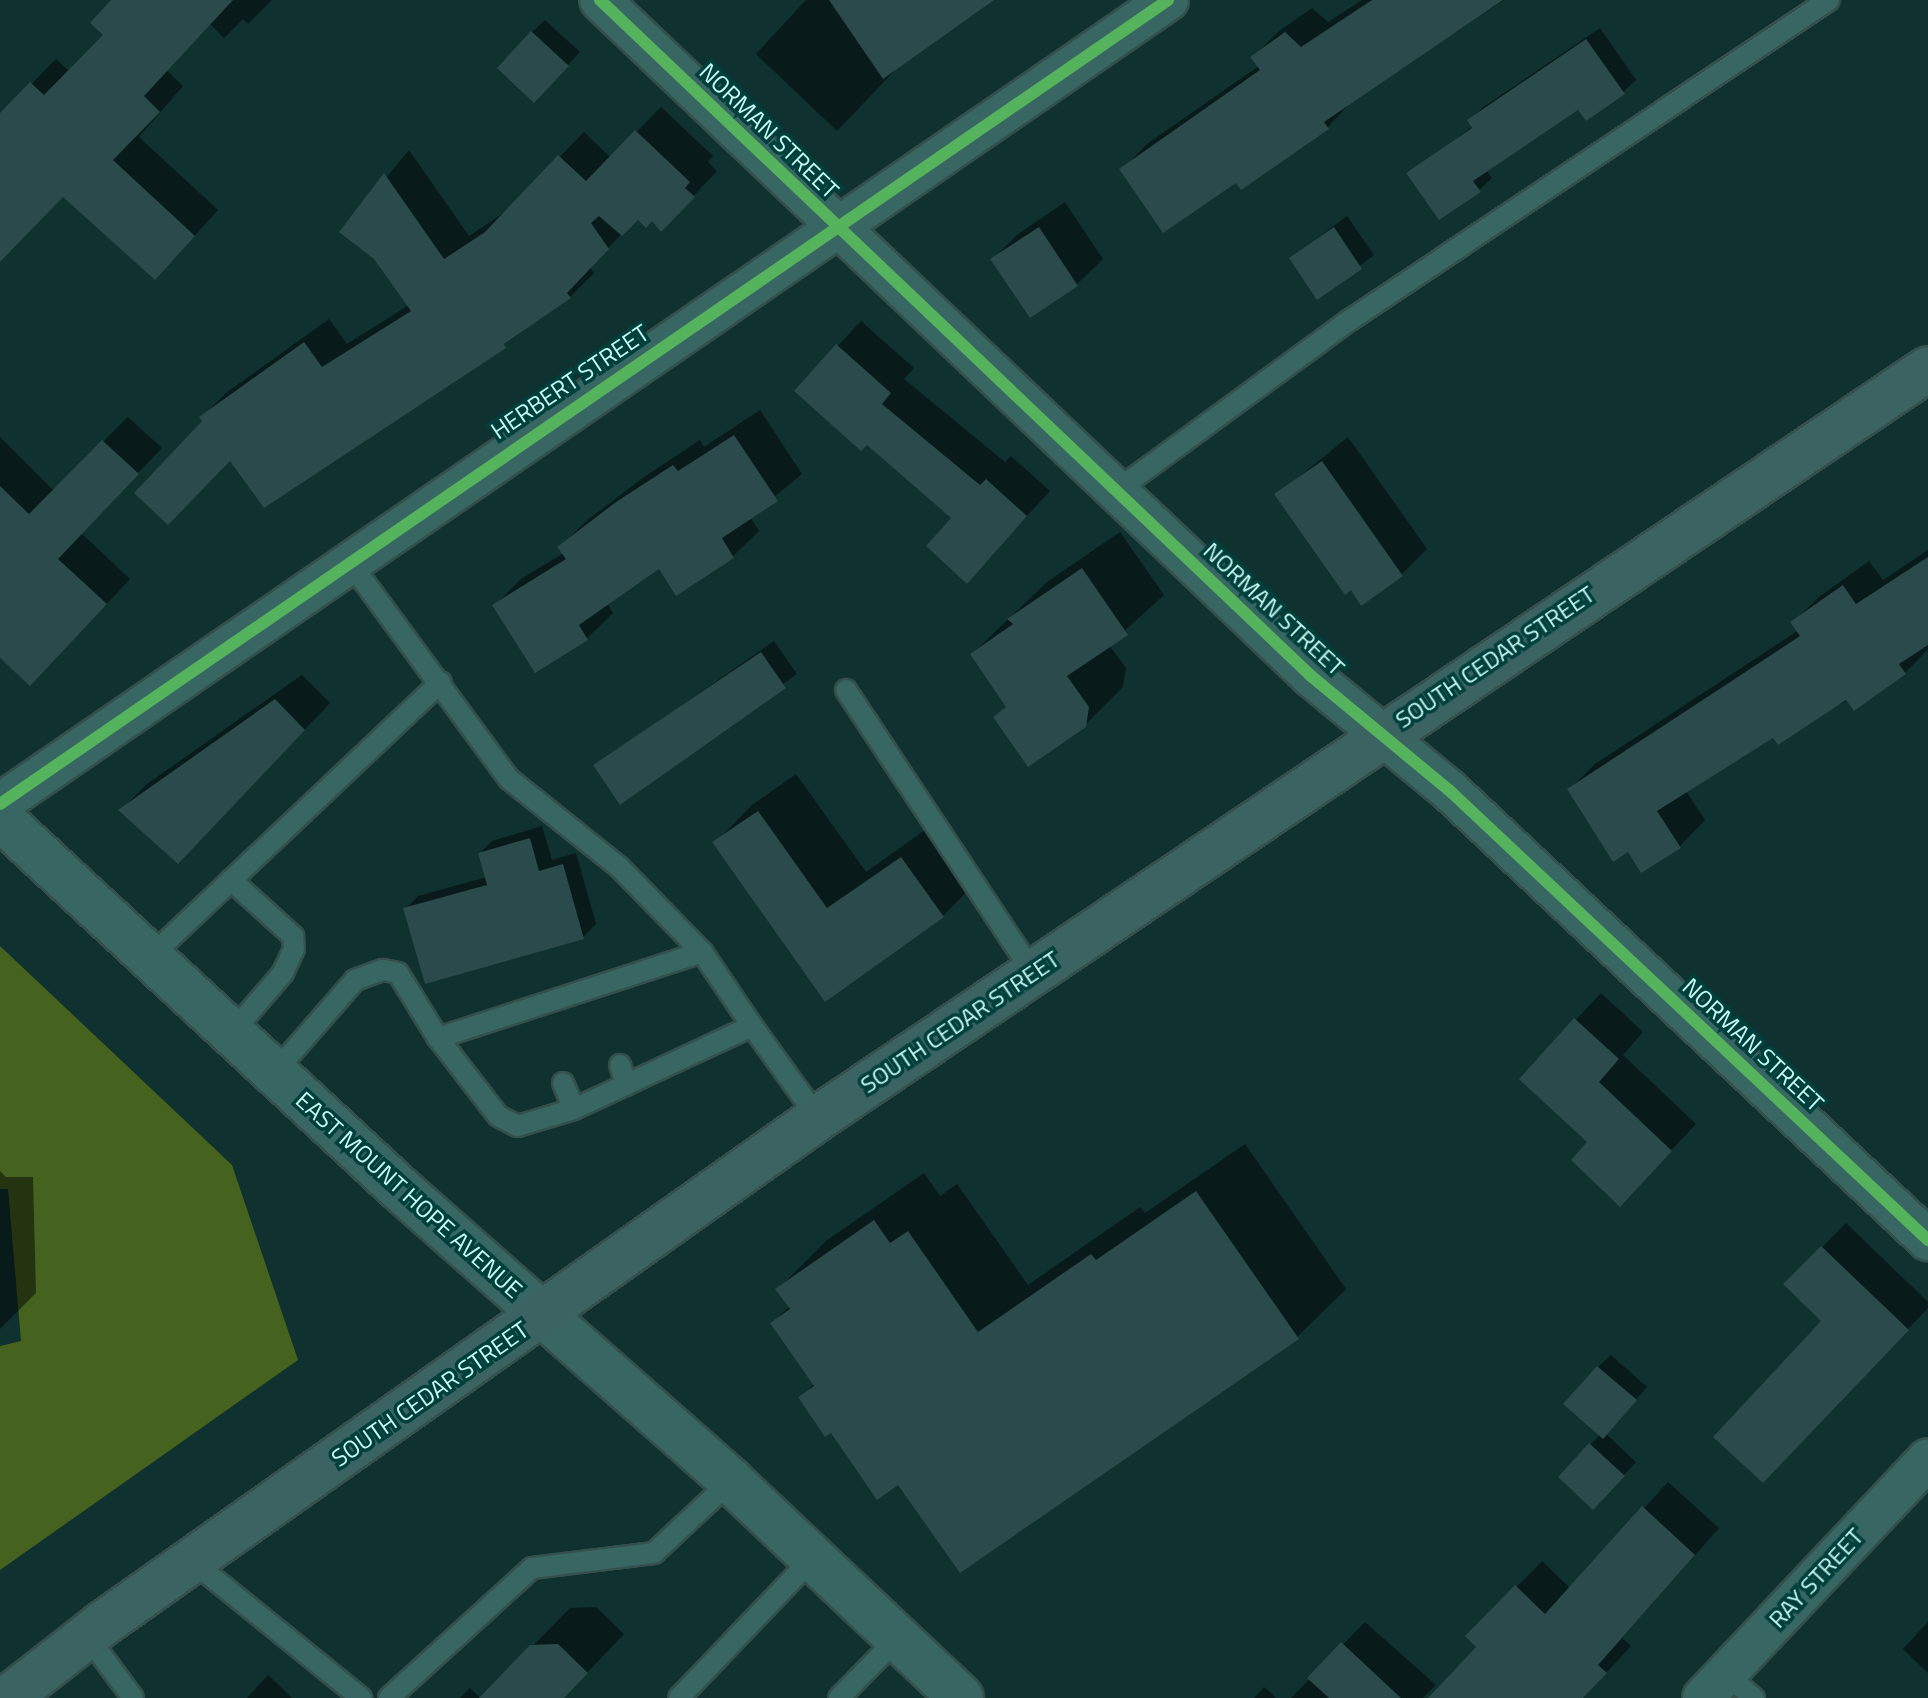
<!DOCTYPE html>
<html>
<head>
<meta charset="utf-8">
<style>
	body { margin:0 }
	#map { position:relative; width:1928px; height:1698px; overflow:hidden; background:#0f312f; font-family:"Titillium Web",sans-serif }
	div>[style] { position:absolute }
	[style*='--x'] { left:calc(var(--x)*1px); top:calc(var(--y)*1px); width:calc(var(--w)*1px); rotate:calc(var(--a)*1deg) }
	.green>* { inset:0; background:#45631e }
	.shadow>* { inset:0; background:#0007 }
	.building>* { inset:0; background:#2b4a4b }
	.roads { filter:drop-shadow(2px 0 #344f4c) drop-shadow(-2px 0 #344f4c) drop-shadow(0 2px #344f4c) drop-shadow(0 -2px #344f4c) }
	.lane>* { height:20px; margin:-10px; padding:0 10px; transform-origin:10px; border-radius:10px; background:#386663 }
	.street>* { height:40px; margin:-20px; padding:0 20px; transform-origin:20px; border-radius:20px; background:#386663 }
	.secondary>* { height:44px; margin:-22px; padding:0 22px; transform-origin:22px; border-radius:22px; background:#386663 }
	.primary>* { height:44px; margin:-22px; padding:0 22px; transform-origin:22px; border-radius:22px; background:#3a6361 }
	.cycleway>* { height:12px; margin:-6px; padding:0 6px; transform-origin:6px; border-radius:6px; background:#56b35d }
	span { translate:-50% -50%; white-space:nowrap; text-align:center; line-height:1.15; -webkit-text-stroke:7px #00403c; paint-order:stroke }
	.street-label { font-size:24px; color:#cafaf4 }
</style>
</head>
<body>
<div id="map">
	<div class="green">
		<i style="clip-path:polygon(0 946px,232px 1165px,298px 1360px,0 1570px,0 1346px,21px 1341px,8px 1189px,0 1189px)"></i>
	</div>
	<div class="shadow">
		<i style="clip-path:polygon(113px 0,272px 0,248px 24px,243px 19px,224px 38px,210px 24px,166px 70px,183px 86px,139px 137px,218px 210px,179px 253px,64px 194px,0 244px,0 116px,56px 59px,70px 72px,106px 35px)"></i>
		<i style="clip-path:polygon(806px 0,989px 0,921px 43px,837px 131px,756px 54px)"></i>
		<i style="clip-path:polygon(1362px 0,1504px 0,1352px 101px,1327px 128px,1237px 180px,1122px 170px,1147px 144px,1259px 66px,1253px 57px,1278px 32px,1312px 8px,1328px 22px)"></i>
		<i style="clip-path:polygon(545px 20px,580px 52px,547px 88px,532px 32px)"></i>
		<i style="clip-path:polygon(1600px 28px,1636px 80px,1623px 92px,1578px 107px,1486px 170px,1492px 178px,1479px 190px,1409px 174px,1473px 126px,1470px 121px,1482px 108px)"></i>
		<i style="clip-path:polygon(661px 107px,713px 156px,708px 162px,717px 171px,685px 205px,652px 219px,638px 217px,590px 267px,594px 273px,570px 297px,430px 398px,202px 417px,226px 393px,329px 319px,347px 344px,409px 305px,375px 257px,342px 231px,409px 150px,469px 236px,508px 210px,584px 132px,611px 158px)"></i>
		<i style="clip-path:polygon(1065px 202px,1103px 259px,1077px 284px,1030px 316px,993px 259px,1018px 234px)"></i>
		<i style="clip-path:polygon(1347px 216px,1374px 255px,1318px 297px,1291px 258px)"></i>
		<i style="clip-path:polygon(861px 321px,914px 368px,904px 379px,1005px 462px,1011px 456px,1050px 491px,967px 581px,954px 518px,868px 442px,797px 390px)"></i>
		<i style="clip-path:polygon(760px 410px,802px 474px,750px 517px,759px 531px,733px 556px,677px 593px,660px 566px,607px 603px,613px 613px,587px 638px,536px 670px,495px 605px,521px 579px,564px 553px,560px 547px,585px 522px,644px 477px,700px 440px,704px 447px)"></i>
		<i style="clip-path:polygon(128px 417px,162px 448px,81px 533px,130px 579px,55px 659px,0 655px,0 437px,54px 491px)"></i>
		<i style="clip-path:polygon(1348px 437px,1427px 549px,1401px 575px,1277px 495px)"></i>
		<i style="clip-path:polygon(1120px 532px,1164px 595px,1109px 645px,1126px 668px,1123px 687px,1085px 725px,996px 717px,1008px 705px,972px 654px,1047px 582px)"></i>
		<i style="clip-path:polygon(1928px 550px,1928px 649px,1905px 673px,1774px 736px,1686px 791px,1705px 820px,1680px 846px,1628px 850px,1569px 790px,1595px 764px,1799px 630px,1793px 622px,1819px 597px,1869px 561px,1883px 580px)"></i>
		<i style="clip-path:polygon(774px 641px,797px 674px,620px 802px,596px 765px)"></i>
		<i style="clip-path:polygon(302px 675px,330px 703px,203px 836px,121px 810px,147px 784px)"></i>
		<i style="clip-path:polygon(796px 774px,866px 872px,939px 820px,980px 878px,943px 916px,826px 999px,715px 843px,752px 805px)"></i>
		<i style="clip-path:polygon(542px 826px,552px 860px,576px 853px,596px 924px,583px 937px,406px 909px,418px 896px,487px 877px,480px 853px,492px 841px)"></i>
		<i style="clip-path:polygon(1601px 993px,1643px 1032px,1623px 1055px,1696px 1124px,1645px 1178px,1590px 1142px,1521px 1079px)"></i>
		<i style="clip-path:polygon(1245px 1144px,1346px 1289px,1297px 1337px,899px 1483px,832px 1431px,800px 1398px,814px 1384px,772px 1323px,790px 1306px,778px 1289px,826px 1241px,924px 1173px,940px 1196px,957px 1184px,1028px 1285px,1140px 1207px,1145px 1213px)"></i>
		<i style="clip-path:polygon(0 1171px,6px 1177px,33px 1177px,36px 1293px,0 1329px)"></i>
		<i style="clip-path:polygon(1846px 1223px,1928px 1302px,1928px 1308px,1787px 1456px,1824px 1321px,1786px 1284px)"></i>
		<i style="clip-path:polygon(1611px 1355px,1647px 1387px,1606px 1434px,1636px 1462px,1606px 1495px,1560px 1476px,1601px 1434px,1598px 1367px)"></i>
		<i style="clip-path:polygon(1668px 1482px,1719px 1528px,1622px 1638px,1631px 1646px,1583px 1698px,1430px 1698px,1479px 1647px,1468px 1636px,1542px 1561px,1571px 1589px)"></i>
		<i style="clip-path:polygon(596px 1607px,624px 1634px,563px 1698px,482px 1698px,570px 1608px)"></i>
		<i style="clip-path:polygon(1365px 1622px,1436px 1685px,1423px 1698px,1291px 1698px)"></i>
		<i style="clip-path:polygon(1928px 1622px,1928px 1673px,1903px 1649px)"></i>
		<i style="clip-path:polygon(268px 1675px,292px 1698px,247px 1698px)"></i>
		<i style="clip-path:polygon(1264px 1687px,1276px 1698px,1254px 1698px)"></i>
		<i style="clip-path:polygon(470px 1688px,480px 1698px,460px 1698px)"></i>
	</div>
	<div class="building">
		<i style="clip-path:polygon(111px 0,233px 0,144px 96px,160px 112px,113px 160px,195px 236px,155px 280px,63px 197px,0 262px,0 113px,30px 82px,44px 95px,103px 35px,90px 23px)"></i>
		<i style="clip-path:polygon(829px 0,994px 0,883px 79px)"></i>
		<i style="clip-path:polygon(1372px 0,1503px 0,1324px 122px,1329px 129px,1241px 190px,1236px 183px,1163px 233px,1119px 169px,1260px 70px,1250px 57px,1285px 32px,1301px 47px)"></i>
		<i style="clip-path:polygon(531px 31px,569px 66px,534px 103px,497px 68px)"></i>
		<i style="clip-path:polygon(1586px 39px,1625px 94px,1586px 121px,1578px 110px,1473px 181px,1481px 192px,1439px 220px,1406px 173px,1472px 128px,1467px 120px)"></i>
		<i style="clip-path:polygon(635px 130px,690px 182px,685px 188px,695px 197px,661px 232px,652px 221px,646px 228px,638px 220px,622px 236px,599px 216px,591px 223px,609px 249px,567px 293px,571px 298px,504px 344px,506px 348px,264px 508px,230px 461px,168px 525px,134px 493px,202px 421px,199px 417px,304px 342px,322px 367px,411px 311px,374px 259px,339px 232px,384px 173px,444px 259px,485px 232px,558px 155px,586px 181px)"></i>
		<i style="clip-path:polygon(1039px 227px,1078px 286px,1030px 318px,990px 259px)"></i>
		<i style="clip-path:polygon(1334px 227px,1362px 269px,1317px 300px,1289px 258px)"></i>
		<i style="clip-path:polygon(836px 344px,891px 393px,882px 404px,980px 485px,986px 479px,1027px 516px,967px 584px,926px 546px,951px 518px,867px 445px,861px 451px,794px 391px)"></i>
		<i style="clip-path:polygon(734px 435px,778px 501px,722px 538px,734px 558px,676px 596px,659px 569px,579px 625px,588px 640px,535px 673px,492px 605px,566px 559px,557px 547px,616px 502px,673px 465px,678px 471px)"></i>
		<i style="clip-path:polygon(102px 440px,139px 474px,58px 559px,107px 604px,30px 686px,0 658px,0 486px,29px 514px)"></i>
		<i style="clip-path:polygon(1322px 461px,1403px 576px,1361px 606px,1351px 590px,1345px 595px,1274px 494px)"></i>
		<i style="clip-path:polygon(1928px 557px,1928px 645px,1899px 664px,1906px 674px,1854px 711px,1846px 700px,1778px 745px,1773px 738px,1657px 811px,1681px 848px,1641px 873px,1628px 852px,1613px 862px,1567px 789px,1800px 636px,1790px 622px,1843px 585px,1856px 604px)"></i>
		<i style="clip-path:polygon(1082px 568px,1128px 635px,1067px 676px,1089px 707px,1086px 727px,1028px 767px,993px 717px,1006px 707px,970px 654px,1013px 624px,1007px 619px)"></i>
		<i style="clip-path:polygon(761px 652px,786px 688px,620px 805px,593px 765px)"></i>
		<i style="clip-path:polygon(275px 699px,305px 730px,178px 864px,118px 810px)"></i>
		<i style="clip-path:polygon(758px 811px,827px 908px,901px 857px,944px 917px,825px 1002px,712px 842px)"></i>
		<i style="clip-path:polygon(530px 838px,539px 871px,563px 864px,584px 939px,425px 984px,403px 908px,487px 885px,478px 853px)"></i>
		<i style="clip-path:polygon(1574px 1018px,1619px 1059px,1599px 1082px,1672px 1151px,1620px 1207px,1571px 1160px,1587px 1142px,1519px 1079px)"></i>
		<i style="clip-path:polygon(1196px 1191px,1299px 1339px,960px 1573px,898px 1485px,877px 1500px,831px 1433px,825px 1437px,798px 1397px,814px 1386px,770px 1323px,790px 1309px,775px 1289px,874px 1220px,890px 1243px,908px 1231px,978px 1332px,1091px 1254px,1096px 1260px)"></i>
		<i style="clip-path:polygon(1821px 1246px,1909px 1330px,1763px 1483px,1713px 1437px,1821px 1321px,1783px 1284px)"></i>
		<i style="clip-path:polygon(1597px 1366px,1637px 1400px,1603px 1439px,1563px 1404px)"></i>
		<i style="clip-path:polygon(1589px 1443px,1625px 1476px,1593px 1510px,1558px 1477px)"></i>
		<i style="clip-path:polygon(1642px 1506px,1695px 1555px,1598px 1665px,1607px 1673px,1583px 1698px,1428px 1698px,1476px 1647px,1465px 1636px,1515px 1585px,1545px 1614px)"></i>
		<i style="clip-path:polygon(1341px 1642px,1401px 1698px,1329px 1698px,1307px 1678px)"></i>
		<i style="clip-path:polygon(558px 1644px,588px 1673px,564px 1698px,479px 1698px,530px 1645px)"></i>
	</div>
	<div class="roads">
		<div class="lane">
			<i style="--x:1116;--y:491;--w:290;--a:-36.2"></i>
			<i style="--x:1350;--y:320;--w:576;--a:-33.75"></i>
			<i style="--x:846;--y:690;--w:339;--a:56.5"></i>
			<i style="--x:231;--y:880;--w:84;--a:42.1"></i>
			<i style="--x:293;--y:936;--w:13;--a:86"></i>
			<i style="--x:294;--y:949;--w:26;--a:115"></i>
			<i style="--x:283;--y:973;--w:75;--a:130.7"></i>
			<i style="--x:150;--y:957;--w:400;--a:-43.4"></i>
			<i style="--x:752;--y:1026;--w:113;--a:54.3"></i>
			<i style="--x:438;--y:1038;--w:278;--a:-18"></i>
			<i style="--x:620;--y:1065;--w:21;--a:73"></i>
			<i style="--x:274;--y:1073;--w:123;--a:-48.9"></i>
			<i style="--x:355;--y:980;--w:30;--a:-20"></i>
			<i style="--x:383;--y:970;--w:15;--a:11"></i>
			<i style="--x:398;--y:973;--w:76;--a:58.4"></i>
			<i style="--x:438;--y:1038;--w:98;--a:52.4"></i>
			<i style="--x:498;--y:1116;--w:22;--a:27"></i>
			<i style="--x:518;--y:1126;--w:59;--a:-16.9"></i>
			<i style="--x:574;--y:1109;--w:196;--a:-25"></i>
			<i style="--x:752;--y:1026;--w:89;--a:-124"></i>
			<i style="--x:702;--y:952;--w:119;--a:-134.3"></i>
			<i style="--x:619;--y:867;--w:141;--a:-141.3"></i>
			<i style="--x:509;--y:779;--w:270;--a:-126.3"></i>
			<i style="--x:563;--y:1083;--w:28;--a:67"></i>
			<i style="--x:192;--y:1561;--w:218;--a:39"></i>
			<i style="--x:87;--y:1636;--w:77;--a:53.4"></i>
			<i style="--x:1726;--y:1674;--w:37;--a:41"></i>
			<i style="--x:389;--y:1698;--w:193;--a:-42.3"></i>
			<i style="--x:532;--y:1568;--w:123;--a:-7"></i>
			<i style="--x:654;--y:1553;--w:105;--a:-43.1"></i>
			<i style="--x:679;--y:1698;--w:194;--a:-46.3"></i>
			<i style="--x:839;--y:1698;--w:86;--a:-45.5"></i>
		</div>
		<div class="street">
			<i style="--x:600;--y:0;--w:981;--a:43.55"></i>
			<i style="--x:1311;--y:676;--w:180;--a:39.6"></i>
			<i style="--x:1450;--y:791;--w:656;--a:43.21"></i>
			<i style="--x:0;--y:804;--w:1418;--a:-34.54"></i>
			<i style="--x:1703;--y:1698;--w:328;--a:-46.7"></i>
		</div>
		<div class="secondary">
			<i style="--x:0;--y:818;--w:544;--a:42.84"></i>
			<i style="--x:399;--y:1188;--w:443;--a:41.4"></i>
			<i style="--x:731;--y:1481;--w:316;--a:43.3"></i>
		</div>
		<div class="primary">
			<i style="--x:8;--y:1698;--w:118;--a:-38.1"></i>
			<i style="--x:101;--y:1625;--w:878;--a:-35.26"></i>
			<i style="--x:818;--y:1118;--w:1339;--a:-34.01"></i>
		</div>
	</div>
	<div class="cycleway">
		<i style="--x:600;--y:0;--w:981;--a:43.55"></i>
		<i style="--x:1311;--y:676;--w:180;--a:39.6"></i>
		<i style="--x:1450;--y:791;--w:656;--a:43.21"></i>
		<i style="--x:0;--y:804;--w:1418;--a:-34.54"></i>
	</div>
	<div class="street-label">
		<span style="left:769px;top:131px;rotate:44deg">NORMAN STREET</span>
		<span style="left:570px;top:382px;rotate:-34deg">HERBERT STREET</span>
		<span style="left:1274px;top:609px;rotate:43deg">NORMAN STREET</span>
		<span style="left:1495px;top:657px;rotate:-34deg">SOUTH CEDAR STREET</span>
		<span style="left:960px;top:1022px;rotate:-34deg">SOUTH CEDAR STREET</span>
		<span style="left:1753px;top:1045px;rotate:43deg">NORMAN STREET</span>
		<span style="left:409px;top:1195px;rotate:42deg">EAST MOUNT HOPE AVENUE</span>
		<span style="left:430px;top:1394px;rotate:-35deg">SOUTH CEDAR STREET</span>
		<span style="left:1816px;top:1578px;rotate:-47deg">RAY STREET</span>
	</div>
</div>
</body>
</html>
